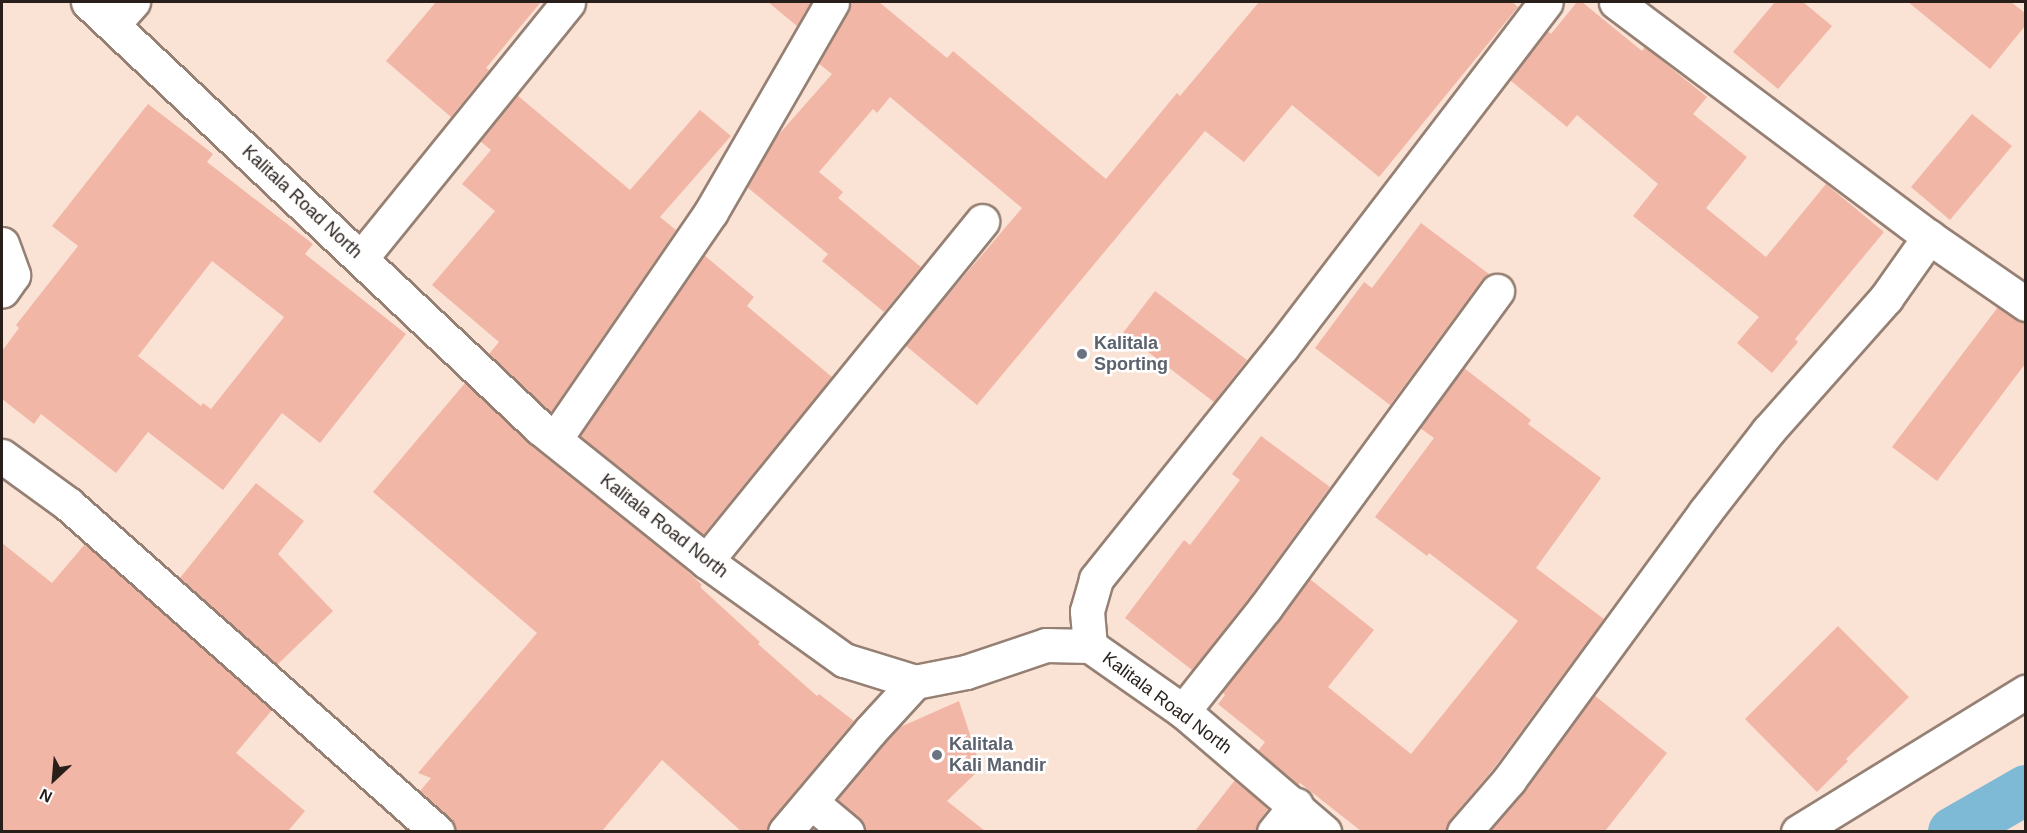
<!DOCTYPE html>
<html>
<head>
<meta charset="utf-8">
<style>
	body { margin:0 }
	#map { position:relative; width:2027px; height:833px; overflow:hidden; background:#fae3d5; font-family:Helvetica,sans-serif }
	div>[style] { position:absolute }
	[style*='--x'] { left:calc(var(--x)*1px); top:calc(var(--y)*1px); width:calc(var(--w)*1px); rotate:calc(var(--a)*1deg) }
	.canal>* { height:50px; margin:-25px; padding:0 25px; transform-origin:25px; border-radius:25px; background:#7eb9d6 }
	.building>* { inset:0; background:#f2b6a6 }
	.roads { filter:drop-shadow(2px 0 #968074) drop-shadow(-2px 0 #968074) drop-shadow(0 2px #968074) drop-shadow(0 -2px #968074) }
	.street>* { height:33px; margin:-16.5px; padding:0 16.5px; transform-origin:16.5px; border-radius:16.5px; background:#fff }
	.secondary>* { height:33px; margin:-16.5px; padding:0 16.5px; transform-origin:16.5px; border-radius:16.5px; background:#fff }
	.dots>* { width:16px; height:16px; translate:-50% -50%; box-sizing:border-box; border:3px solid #fff; border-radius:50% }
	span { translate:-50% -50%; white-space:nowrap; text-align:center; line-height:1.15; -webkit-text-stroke:5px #fff; paint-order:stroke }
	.street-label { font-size:18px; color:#281f1a }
	.worship-label { font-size:18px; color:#5b616d; font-weight:700 }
	.left { translate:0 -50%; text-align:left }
	.frame { position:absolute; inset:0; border:3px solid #281f1a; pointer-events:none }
	.north { position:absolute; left:24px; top:749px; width:60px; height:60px; -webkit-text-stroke:4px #fff; paint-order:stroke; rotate:206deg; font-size:16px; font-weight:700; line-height:24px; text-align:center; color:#281f1a }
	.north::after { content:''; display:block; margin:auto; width:21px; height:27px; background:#281f1a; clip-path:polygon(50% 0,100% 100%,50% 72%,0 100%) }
</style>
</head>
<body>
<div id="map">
	<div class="canal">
		<i style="--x:1953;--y:832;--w:84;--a:-29.9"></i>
	</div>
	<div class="building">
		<i style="clip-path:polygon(436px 2px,541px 2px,486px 68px,489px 70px,451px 117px,386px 61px)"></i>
		<i style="clip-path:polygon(768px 2px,811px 2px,797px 26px)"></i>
		<i style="clip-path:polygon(851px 2px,879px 2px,947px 58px,953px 51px,1106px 179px,1177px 93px,1180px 96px,1259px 2px,1512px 2px,1518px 7px,1379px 177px,1292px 105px,1244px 162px,1205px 131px,977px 405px,905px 345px,1022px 208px,890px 97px,877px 113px,873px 109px,819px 172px,843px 192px,838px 198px,921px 267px,884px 312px,822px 261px,828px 254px,747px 187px,773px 141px,832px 74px,818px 63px,848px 11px)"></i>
		<i style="clip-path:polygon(1577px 2px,1582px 2px,1642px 51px,1645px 47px,1707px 97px,1693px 114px,1747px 157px,1706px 208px,1766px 257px,1826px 184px,1884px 232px,1795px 339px,1798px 342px,1772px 373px,1737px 343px,1759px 317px,1633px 216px,1658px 184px,1577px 115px,1567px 127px,1510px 80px,1547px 31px,1551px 34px)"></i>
		<i style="clip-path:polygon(1775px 2px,1803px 2px,1832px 26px,1778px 89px,1733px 52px)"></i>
		<i style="clip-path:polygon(1908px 2px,2011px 2px,2025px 13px,2025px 26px,1990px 69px)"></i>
		<i style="clip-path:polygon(517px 95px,630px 190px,700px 110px,731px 136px,660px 217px,676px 230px,551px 412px,489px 354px,499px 342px,432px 285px,495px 211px,462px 184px,491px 150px,480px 141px)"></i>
		<i style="clip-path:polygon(evenodd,148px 104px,213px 154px,207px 162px,313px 244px,305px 254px,406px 334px,320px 443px,282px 413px,223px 490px,148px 432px,116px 473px,41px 414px,34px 424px,2px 399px,2px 351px,19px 328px,16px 325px,78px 246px,52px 226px,148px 104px,212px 261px,284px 317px,211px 409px,203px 403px,201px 406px,138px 356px,212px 261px)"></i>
		<i style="clip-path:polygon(1972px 114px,2012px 146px,1950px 220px,1911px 187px)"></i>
		<i style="clip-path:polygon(1421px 223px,1489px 274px,1482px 280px,1390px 405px,1315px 348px,1364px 282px,1372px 288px)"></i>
		<i style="clip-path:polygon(704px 255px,754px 297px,747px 306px,832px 377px,703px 535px,580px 436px)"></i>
		<i style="clip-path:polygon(1155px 291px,1247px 360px,1214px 402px,1123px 333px)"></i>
		<i style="clip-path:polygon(1998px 307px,2015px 319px,2025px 323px,2025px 364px,1937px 481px,1892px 447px)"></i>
		<i style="clip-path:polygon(1464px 368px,1531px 420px,1528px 424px,1601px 478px,1536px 568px,1604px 619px,1494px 768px,1450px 820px,1446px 831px,1361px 831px,1300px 783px,1298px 785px,1258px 751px,1265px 742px,1218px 704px,1225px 695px,1222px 692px,1310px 579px,1374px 630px,1328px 687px,1411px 754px,1518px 621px,1429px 553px,1427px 556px,1375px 517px,1434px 438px,1420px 428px)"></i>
		<i style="clip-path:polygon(465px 383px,528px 443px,683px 567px,702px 585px,700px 587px,760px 642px,758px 644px,817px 696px,819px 694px,854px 721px,771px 820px,767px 831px,741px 831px,662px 760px,602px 831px,456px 831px,450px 818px,420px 791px,431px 778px,418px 773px,537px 633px,373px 492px)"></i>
		<i style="clip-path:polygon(1261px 436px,1330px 487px,1250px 597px,1192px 670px,1125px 618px,1184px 540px,1190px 545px,1240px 480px,1232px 474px)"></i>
		<i style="clip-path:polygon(256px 483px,304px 521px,278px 554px,333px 611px,277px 665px,180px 578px)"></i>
		<i style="clip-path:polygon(2px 543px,52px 583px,85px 544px,272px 710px,236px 753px,305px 811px,288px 831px,2px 831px)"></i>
		<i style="clip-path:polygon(1838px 626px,1909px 697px,1846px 759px,1848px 761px,1817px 792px,1745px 719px)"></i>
		<i style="clip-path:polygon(1594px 695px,1667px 753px,1605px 831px,1489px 831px,1524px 791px)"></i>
		<i style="clip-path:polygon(959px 701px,981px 768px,947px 801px,985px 831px,865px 831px,859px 818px,837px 799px,898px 728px)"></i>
		<i style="clip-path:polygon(1235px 780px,1268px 809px,1259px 821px,1256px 831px,1195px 831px)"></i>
	</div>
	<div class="roads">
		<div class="street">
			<i style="--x:1616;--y:2;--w:391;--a:36.9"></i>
			<i style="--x:1929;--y:237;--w:118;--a:34.6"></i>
			<i style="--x:113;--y:24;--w:30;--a:-48"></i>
			<i style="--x:2;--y:244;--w:33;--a:70"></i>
			<i style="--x:13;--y:275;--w:19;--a:125"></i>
			<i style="--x:361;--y:258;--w:329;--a:-51"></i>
			<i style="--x:555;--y:439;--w:275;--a:-55.5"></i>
			<i style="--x:711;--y:212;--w:242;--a:-60"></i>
			<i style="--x:2;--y:456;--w:82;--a:36"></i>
			<i style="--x:68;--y:504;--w:494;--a:41.6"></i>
			<i style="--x:706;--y:561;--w:438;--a:-50.9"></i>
			<i style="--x:1090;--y:646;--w:35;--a:-95"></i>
			<i style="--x:1087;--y:611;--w:33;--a:-74"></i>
			<i style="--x:1096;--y:579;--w:297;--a:-51.3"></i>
			<i style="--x:1282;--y:347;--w:434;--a:-52.6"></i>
			<i style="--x:1183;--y:711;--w:132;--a:-51.5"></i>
			<i style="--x:1265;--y:608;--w:393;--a:-53.8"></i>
			<i style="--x:811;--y:802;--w:47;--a:39.8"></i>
			<i style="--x:785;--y:832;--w:132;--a:-49.9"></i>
			<i style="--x:870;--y:731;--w:67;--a:-47.4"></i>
			<i style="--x:1274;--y:832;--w:35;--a:-51"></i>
			<i style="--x:1464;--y:832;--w:69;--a:-49.1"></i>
			<i style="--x:1509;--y:780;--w:332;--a:-53.8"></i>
			<i style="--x:1705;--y:512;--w:103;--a:-52.1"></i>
			<i style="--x:1768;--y:431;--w:178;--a:-48.4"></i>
			<i style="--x:1886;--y:298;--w:75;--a:-54.8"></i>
		</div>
		<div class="secondary">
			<i style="--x:88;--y:2;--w:621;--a:43.3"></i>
			<i style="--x:540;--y:428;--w:213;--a:38.7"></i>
			<i style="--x:706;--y:561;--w:170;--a:35.7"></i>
			<i style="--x:844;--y:660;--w:74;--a:17.2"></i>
			<i style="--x:915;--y:682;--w:52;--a:-11.1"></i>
			<i style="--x:966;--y:672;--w:84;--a:-18.6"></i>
			<i style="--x:1046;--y:645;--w:44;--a:1.3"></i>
			<i style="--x:1090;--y:646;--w:113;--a:35"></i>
			<i style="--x:1183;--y:711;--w:186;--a:40.6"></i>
			<i style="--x:1798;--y:832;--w:268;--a:-31.6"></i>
		</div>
	</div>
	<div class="dots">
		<i style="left:1082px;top:354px;background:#6b7280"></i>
		<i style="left:937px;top:755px;background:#6b7280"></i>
	</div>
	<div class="street-label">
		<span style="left:302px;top:202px;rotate:43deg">Kalitala Road North</span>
		<span style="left:664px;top:526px;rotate:38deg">Kalitala Road North</span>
		<span style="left:1167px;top:703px;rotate:37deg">Kalitala Road North</span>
	</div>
	<div class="worship-label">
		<span class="left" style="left:1094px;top:354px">Kalitala<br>Sporting</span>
		<span class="left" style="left:949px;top:755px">Kalitala<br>Kali Mandir</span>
	</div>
	<div class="frame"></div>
	<div class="north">N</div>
</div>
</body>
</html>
